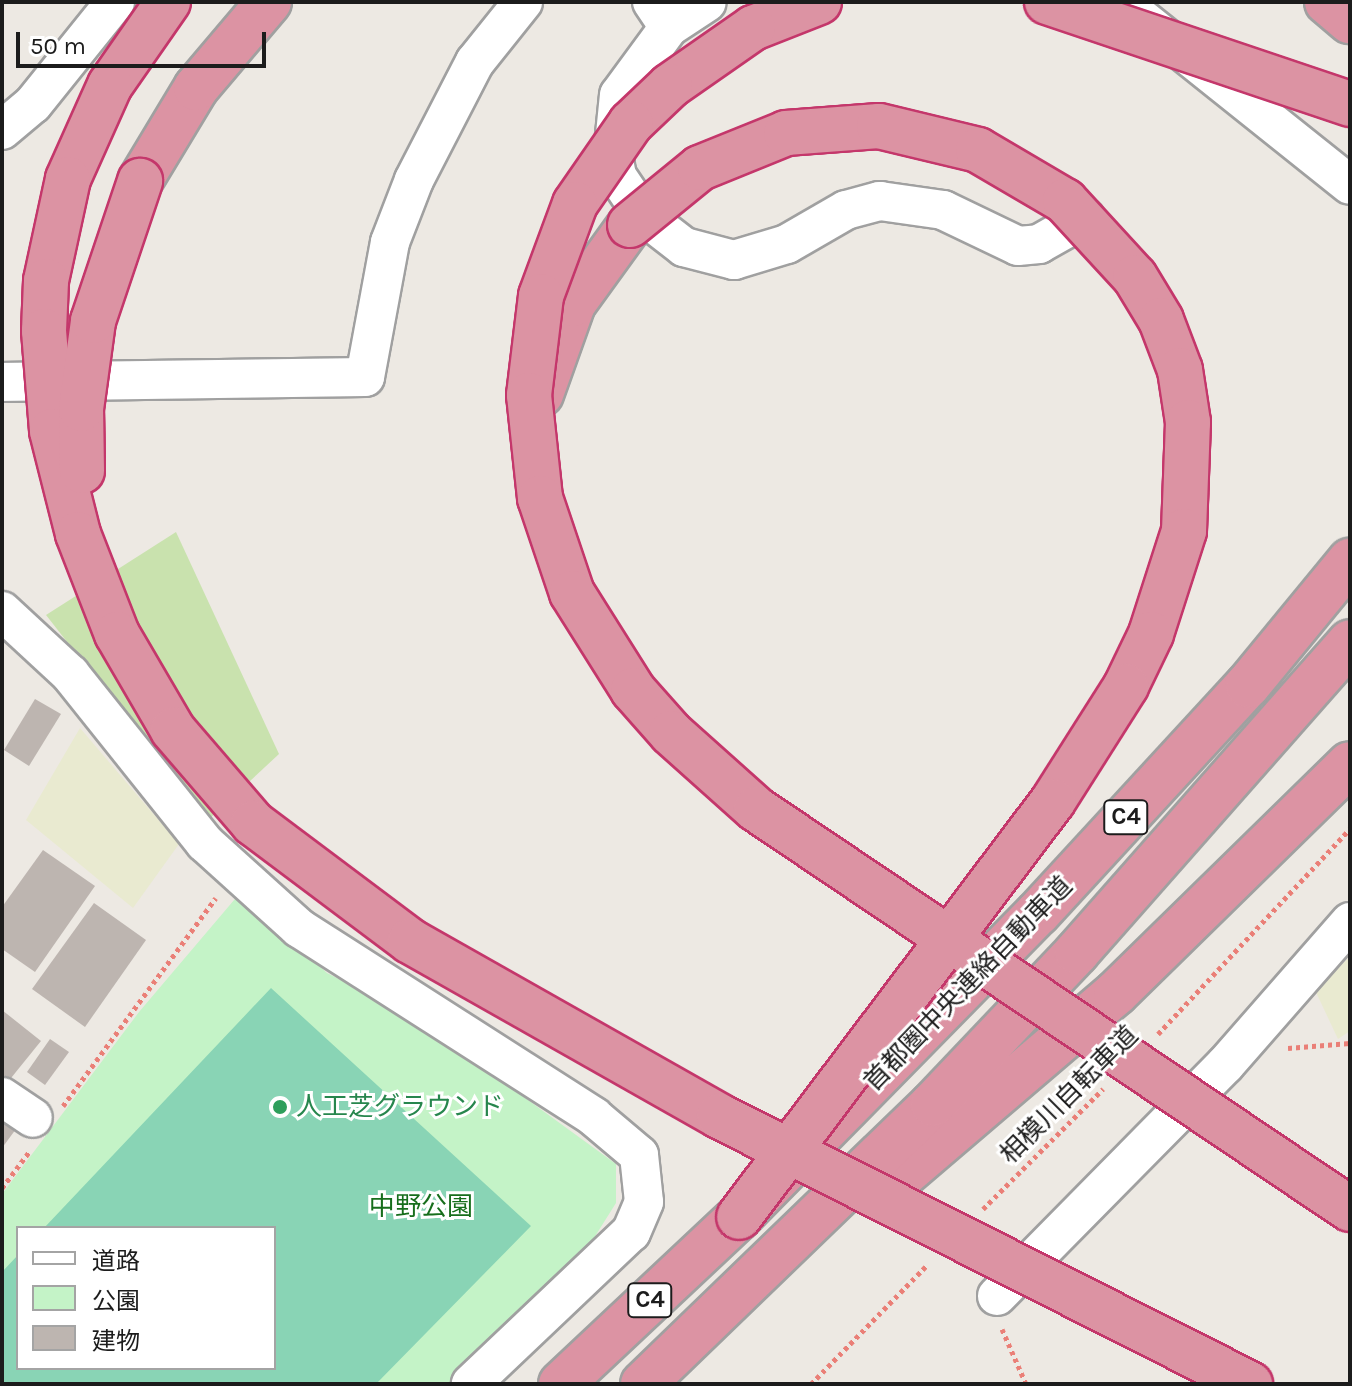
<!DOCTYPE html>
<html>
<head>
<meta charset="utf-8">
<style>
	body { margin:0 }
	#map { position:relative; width:1352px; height:1386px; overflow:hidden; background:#ede9e3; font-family:Karla,"Noto Sans JP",sans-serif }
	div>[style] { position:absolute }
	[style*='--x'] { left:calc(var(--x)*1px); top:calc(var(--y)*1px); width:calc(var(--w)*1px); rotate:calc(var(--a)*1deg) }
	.farmland>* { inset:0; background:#e9ead0 }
	.grass>* { inset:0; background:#c9e2ae }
	.park>* { inset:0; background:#c4f3c7 }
	.pitch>* { inset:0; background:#89d4b5 }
	.building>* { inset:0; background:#bdb5b0 }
	.path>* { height:5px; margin-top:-2.5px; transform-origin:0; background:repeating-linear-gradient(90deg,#ea7f77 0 4px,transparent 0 8px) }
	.roads { filter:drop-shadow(2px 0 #a0a0a0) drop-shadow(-2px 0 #a0a0a0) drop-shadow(0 2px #a0a0a0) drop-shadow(0 -2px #a0a0a0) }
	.minor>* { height:38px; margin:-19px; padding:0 19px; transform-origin:19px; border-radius:19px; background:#fff }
	.highway>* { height:44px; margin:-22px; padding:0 22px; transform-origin:22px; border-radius:22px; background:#dc93a3 }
	.bridges { filter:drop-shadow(2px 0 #c4376b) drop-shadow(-2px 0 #c4376b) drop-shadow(0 2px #c4376b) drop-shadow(0 -2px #c4376b) }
	.highway-bridge>* { height:44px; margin:-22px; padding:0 22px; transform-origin:22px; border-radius:22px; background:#dc93a3 }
	.dots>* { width:22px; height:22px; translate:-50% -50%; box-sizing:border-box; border:4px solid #fff; border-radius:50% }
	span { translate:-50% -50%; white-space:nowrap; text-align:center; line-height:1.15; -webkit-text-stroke:6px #fff; paint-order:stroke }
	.shield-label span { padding:2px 6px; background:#fff; border:2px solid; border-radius:6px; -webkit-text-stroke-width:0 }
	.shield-label { font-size:24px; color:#1c1c1c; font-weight:700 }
	.street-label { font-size:26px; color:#1c1c1c }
	.leisure-label { font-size:26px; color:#27864d }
	.left { translate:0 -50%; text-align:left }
	.park-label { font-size:26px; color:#176e1c }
	.frame { position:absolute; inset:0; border:4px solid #1c1c1c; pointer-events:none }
	.legend { position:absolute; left:16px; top:1226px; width:260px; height:144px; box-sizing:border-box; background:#fff; border:2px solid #a4a4a4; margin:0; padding:10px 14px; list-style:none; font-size:24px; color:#1c1c1c }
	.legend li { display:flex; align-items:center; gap:16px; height:40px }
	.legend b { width:40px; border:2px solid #a4a4a4 }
	.scale { position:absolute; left:16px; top:32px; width:250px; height:36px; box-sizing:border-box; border:4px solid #1c1c1c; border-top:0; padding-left:10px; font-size:24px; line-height:28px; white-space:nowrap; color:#1c1c1c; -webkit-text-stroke:6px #fff; paint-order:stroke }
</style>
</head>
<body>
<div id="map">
	<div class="farmland">
		<i style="clip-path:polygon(80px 728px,179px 844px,133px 908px,26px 820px)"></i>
		<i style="clip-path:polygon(1350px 957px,1350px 1031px,1338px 1039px,1314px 988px)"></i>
	</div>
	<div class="grass">
		<i style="clip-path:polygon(176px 532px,279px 754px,207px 821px,46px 615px)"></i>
	</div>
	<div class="park">
		<i style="clip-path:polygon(evenodd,240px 893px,327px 973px,414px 1017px,616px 1164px,616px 1203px,577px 1265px,450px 1384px,2px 1384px,2px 1194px,139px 1012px,240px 893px,18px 1228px,274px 1228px,274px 1368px,18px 1368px,18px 1228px)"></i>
	</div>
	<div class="pitch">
		<i style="clip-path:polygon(271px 988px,531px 1226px,376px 1384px,2px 1384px,2px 1272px,18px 1255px,18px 1368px,274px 1368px,274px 1228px,44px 1228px)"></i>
	</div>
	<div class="building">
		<i style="clip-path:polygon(35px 699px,61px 714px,29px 766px,4px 750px)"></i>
		<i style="clip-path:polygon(43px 850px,95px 886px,35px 972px,2px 949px,2px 907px)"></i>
		<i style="clip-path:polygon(94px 903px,146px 940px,85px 1027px,32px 989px)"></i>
		<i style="clip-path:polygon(2px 1010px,41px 1041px,7px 1083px,2px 1079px)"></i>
		<i style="clip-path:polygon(50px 1039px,69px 1052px,45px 1085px,27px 1072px)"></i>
		<i style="clip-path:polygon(4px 1120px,16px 1129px,2px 1148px,2px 1123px)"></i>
	</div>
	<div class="path">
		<i style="--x:1158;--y:1034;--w:281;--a:-46.9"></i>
		<i style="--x:1288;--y:1048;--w:62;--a:-4.6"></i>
		<i style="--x:63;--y:1106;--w:258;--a:-53.7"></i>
		<i style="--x:2;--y:1188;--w:45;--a:-53.1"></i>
		<i style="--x:983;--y:1209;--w:170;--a:-45"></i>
		<i style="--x:1002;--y:1329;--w:60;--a:66.4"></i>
		<i style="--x:811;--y:1384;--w:168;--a:-45.7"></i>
	</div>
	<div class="roads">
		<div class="minor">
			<i style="--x:652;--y:2;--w:30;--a:56"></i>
			<i style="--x:669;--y:27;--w:84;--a:126.3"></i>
			<i style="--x:619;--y:95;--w:59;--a:95.8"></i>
			<i style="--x:613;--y:154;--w:22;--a:80"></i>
			<i style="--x:617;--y:176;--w:48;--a:56"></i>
			<i style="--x:644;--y:216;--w:51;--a:37.8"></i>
			<i style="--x:684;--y:247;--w:52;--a:14.6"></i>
			<i style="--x:734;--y:260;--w:55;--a:-16.8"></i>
			<i style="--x:787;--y:244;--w:68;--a:-30"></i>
			<i style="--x:846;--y:210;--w:35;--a:-15"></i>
			<i style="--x:880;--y:201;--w:64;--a:8.1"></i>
			<i style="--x:943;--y:210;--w:83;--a:25.6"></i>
			<i style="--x:1018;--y:246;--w:21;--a:-5"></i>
			<i style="--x:1039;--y:244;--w:53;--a:-29.5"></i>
			<i style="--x:1121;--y:2;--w:293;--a:38.6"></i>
			<i style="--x:669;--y:27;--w:45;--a:-33.3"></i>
			<i style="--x:2;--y:130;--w:40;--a:-40"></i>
			<i style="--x:33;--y:104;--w:131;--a:-51.2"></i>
			<i style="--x:2;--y:382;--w:363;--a:-0.8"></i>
			<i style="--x:365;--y:377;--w:137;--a:-79.5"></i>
			<i style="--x:390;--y:242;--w:66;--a:-68.8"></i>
			<i style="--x:414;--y:180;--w:133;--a:-62.7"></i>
			<i style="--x:475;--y:62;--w:77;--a:-51.3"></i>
			<i style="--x:2;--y:611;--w:93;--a:42.8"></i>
			<i style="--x:70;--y:674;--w:216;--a:51.4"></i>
			<i style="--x:205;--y:843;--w:127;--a:42.1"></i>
			<i style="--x:299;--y:928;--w:350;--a:32.6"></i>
			<i style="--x:594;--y:1117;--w:59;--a:40.2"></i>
			<i style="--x:639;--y:1155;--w:47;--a:83.9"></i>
			<i style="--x:644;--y:1202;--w:33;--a:113"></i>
			<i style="--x:631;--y:1232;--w:221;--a:136.5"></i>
			<i style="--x:2;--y:1097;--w:37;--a:34"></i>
			<i style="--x:997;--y:1296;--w:325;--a:-45.4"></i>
			<i style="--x:1225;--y:1065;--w:190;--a:-48.8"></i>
		</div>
		<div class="highway">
			<i style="--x:1327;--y:2;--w:30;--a:40"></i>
			<i style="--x:140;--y:181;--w:109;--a:-58.9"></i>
			<i style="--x:196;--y:88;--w:113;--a:-49.7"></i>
			<i style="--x:541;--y:394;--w:96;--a:-70.4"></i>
			<i style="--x:573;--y:304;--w:97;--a:-54.2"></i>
			<i style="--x:883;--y:1192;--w:306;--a:-40.5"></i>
			<i style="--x:1116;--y:993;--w:327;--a:-44.4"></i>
			<i style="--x:561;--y:1384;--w:244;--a:-43.2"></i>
			<i style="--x:739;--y:1217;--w:426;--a:-45.5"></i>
			<i style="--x:1038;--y:913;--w:310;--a:-47.4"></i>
			<i style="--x:1248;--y:685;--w:161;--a:-50.6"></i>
			<i style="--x:643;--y:1384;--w:403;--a:-44"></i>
			<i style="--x:933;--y:1104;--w:209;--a:-46.5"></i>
			<i style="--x:1077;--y:952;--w:413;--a:-48.6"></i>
		</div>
	</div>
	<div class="bridges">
		<div class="highway-bridge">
			<i style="--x:168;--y:2;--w:101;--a:124.9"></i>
			<i style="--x:110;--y:85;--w:103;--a:114.1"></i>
			<i style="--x:68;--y:179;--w:104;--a:102.2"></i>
			<i style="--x:46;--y:281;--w:50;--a:92.3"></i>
			<i style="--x:44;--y:331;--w:100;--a:85.4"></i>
			<i style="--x:52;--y:431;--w:106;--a:75.8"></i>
			<i style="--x:78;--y:534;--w:107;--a:68.7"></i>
			<i style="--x:117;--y:634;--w:111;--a:59.7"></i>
			<i style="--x:173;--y:730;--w:123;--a:49.3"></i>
			<i style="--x:253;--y:823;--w:196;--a:36.9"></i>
			<i style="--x:410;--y:941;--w:355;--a:29.5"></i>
			<i style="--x:719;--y:1116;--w:595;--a:26.78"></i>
			<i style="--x:819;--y:2;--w:71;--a:158.5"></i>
			<i style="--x:753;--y:28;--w:101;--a:145.1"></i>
			<i style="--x:670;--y:86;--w:54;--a:136.5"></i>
			<i style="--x:631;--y:123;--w:98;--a:124.7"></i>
			<i style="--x:575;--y:204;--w:98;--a:110.3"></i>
			<i style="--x:541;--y:296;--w:100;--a:96.9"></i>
			<i style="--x:529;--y:395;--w:104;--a:83.9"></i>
			<i style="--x:540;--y:498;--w:100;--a:71.4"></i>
			<i style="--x:572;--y:593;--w:115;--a:57.8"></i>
			<i style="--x:633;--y:690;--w:57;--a:48.5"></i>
			<i style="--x:671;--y:733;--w:114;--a:41.8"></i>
			<i style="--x:756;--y:809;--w:716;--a:33.96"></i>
			<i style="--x:1047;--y:2;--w:320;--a:18.6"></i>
			<i style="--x:630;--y:225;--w:90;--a:-39.2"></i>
			<i style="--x:700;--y:168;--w:93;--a:-22.1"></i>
			<i style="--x:786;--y:133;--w:93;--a:-4.3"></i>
			<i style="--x:879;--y:126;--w:102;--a:13.6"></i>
			<i style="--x:978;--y:150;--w:101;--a:30.4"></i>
			<i style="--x:1065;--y:201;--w:103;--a:47.4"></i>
			<i style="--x:1135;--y:277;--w:50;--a:58.8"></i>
			<i style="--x:1161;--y:320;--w:53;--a:69.2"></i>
			<i style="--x:1180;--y:370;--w:53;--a:81.3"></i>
			<i style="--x:1188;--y:422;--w:109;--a:92.1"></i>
			<i style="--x:1184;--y:531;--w:108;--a:107.8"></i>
			<i style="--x:1151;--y:634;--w:58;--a:115.7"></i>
			<i style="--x:1126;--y:686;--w:136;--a:122.4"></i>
			<i style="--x:1053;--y:801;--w:521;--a:127.05"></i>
			<i style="--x:82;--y:471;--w:62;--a:-90.9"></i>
			<i style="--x:81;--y:409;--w:89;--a:-82.2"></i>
			<i style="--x:93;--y:321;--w:148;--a:-71.4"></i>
		</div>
	</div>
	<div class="dots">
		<i style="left:280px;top:1107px;background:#2e9e5b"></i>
	</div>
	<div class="shield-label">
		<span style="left:1126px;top:817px">C4</span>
		<span style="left:650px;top:1300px">C4</span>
	</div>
	<div class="street-label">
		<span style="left:968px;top:984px;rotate:-46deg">首都圏中央連絡自動車道</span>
		<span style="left:1069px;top:1095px;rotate:-45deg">相模川自転車道</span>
	</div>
	<div class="leisure-label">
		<span class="left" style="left:296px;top:1107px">人工芝グラウンド</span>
	</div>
	<div class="park-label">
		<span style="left:421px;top:1207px">中野公園</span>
	</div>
	<div class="frame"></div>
	<ul class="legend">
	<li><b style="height:10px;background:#fff"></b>道路</li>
	<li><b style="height:22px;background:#c4f3c7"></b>公園</li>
	<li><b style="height:22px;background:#bdb5b0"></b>建物</li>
	</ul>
	<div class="scale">50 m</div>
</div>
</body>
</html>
